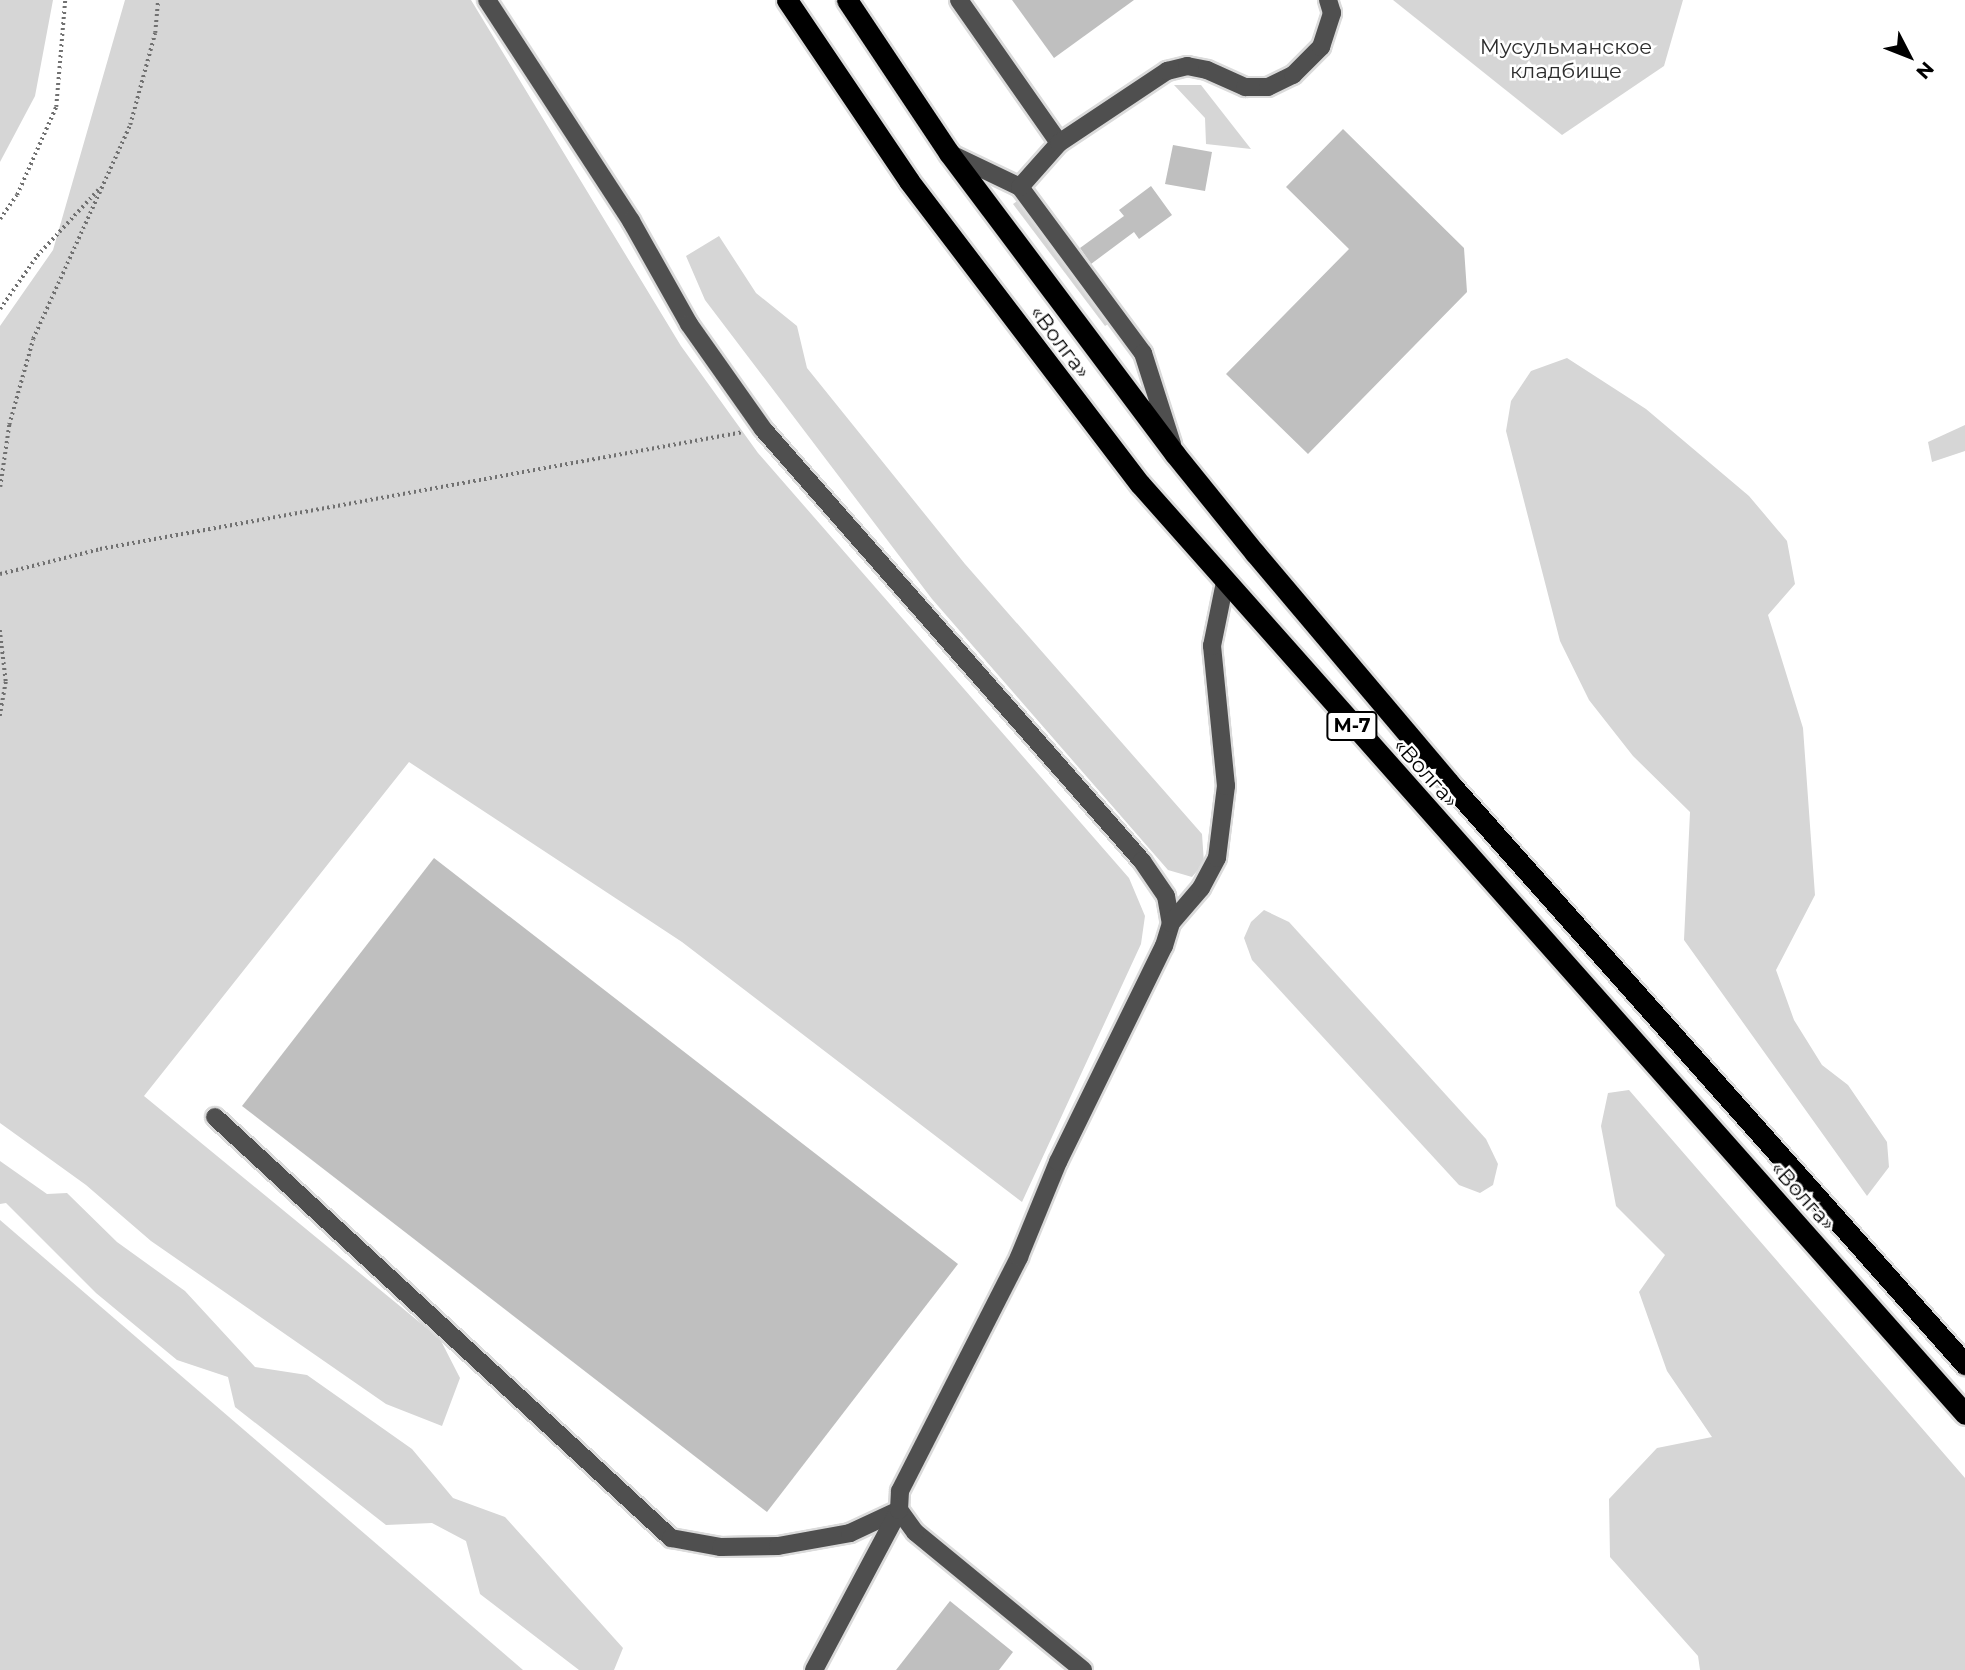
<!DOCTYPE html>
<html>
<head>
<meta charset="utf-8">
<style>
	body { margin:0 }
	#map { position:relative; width:1965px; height:1670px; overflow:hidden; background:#fff; font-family:Montserrat,sans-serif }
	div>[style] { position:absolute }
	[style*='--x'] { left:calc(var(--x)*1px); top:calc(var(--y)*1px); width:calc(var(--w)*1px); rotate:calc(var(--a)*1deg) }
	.green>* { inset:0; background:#d6d6d6 }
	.building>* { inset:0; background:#bfbfbf }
	.path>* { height:3.5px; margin-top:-1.75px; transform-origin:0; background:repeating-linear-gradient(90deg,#717171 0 2px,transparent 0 5.5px) }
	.roads { filter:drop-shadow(2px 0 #dbdbdb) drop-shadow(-2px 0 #dbdbdb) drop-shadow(0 2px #dbdbdb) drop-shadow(0 -2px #dbdbdb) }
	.minor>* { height:18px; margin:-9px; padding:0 9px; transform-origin:9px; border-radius:9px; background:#4f4f4f }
	.highway>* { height:21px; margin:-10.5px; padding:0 10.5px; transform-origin:10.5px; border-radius:10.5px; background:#000 }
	span { translate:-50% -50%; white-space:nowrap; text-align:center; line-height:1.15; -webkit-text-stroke:5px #fff; paint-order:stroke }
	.shield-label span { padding:2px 5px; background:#fff; border:2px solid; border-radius:5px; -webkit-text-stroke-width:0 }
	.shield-label { font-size:19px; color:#000; font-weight:700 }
	.park-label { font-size:21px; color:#2d2d2d }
	.street-label { font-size:21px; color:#000 }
	.north { position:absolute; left:1874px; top:21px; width:70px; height:70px; -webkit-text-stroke:5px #fff; paint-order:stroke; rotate:132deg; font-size:19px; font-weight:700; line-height:28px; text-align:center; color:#000 }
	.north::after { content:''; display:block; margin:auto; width:24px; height:32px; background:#000; clip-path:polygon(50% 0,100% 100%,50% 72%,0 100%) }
</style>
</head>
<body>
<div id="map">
	<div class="green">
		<i style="clip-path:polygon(0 0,53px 0,35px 96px,0 162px)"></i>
		<i style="clip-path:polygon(125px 0,471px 0,681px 346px,758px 453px,1129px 878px,1145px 916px,1141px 944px,1022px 1202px,682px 942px,409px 762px,144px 1096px,440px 1339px,460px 1378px,442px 1426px,386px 1404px,151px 1241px,86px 1185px,0 1123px,0 326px,53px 250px)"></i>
		<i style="clip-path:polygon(1393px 0,1683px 0,1664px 66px,1562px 135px)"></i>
		<i style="clip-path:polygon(1174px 85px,1201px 85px,1251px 149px,1206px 144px,1205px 118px)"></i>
		<i style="clip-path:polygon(1020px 199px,1111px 322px,1105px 326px,1013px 204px)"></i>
		<i style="clip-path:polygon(719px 236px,756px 293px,797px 326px,807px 368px,965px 564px,1202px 834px,1204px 863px,1192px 877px,1168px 870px,932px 599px,705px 300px,686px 256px)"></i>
		<i style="clip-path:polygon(1567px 358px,1646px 409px,1749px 496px,1787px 541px,1795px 584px,1768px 615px,1803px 728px,1815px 895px,1776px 970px,1794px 1020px,1822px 1065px,1848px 1085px,1887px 1142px,1889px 1167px,1867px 1196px,1684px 940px,1690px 812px,1633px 756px,1589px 700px,1560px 641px,1506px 431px,1511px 401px,1531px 371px)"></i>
		<i style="clip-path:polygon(1965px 425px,1965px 451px,1932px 462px,1928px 442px)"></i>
		<i style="clip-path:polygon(1264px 910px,1289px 922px,1486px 1139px,1498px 1164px,1493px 1185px,1480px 1193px,1459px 1185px,1252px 960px,1244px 938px,1251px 922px)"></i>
		<i style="clip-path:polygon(1629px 1090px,1965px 1478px,1965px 1670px,1700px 1670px,1698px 1656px,1610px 1557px,1609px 1499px,1657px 1448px,1712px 1437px,1667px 1371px,1639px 1292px,1665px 1255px,1616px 1206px,1601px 1126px,1608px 1093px)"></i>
		<i style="clip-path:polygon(0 1161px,47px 1194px,67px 1193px,117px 1242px,185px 1291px,255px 1367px,307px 1375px,412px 1449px,453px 1498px,505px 1517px,623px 1648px,614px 1670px,579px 1670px,480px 1594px,466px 1541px,432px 1523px,386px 1525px,235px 1407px,228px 1377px,177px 1360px,96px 1293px,6px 1203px,0 1204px)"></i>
		<i style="clip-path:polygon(0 1220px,523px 1670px,0 1670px)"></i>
	</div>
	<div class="building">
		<i style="clip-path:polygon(1012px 0,1134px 0,1054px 58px)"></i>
		<i style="clip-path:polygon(1343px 129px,1464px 248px,1467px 292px,1308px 454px,1226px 374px,1349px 249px,1286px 187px)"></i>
		<i style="clip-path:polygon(1173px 145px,1212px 152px,1205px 191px,1165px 184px)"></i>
		<i style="clip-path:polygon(1151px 186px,1172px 215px,1139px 239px,1134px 232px,1091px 264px,1080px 248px,1124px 216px,1119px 210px)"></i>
		<i style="clip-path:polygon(434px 858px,958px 1264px,767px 1512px,242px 1106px)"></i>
		<i style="clip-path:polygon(950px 1601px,1013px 1652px,999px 1670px,896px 1670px)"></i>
	</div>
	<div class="path">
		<i style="--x:0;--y:219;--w:29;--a:-55"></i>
		<i style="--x:17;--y:195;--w:96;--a:-66.1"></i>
		<i style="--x:56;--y:107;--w:107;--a:-85.2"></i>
		<i style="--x:0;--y:309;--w:65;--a:-55.1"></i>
		<i style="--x:37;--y:256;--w:93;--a:-47.2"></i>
		<i style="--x:0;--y:487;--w:63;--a:-81.7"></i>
		<i style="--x:9;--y:425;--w:89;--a:-74.4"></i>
		<i style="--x:33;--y:339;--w:235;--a:-65.6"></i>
		<i style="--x:130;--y:125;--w:95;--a:-74.8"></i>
		<i style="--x:155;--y:33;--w:33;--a:-85"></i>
		<i style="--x:0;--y:574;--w:103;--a:-14"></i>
		<i style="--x:100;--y:549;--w:654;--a:-10.31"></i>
		<i style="--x:0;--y:630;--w:52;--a:83.4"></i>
		<i style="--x:6;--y:682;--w:35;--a:100"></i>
	</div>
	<div class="roads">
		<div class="minor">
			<i style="--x:487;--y:0;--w:264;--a:56.9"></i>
			<i style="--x:631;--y:221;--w:118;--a:60.6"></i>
			<i style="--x:689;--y:324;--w:128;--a:54.8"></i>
			<i style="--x:763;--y:429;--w:575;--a:48.74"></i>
			<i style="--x:1142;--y:861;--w:42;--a:55.6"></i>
			<i style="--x:1166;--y:896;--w:27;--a:80"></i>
			<i style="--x:959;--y:0;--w:174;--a:55"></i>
			<i style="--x:949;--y:153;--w:79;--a:25.6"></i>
			<i style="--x:1020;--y:187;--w:207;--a:53.5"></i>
			<i style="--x:1143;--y:353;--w:96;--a:72.3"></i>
			<i style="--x:1020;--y:187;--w:59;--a:-48.4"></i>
			<i style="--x:1059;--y:143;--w:130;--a:-33.7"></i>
			<i style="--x:1167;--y:71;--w:21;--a:-14"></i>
			<i style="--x:1187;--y:66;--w:20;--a:11"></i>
			<i style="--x:1207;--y:70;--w:42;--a:24.1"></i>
			<i style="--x:1245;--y:87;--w:23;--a:0"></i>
			<i style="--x:1268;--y:87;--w:28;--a:-26"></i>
			<i style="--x:1293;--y:75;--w:40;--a:-45"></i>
			<i style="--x:1321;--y:47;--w:36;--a:-72"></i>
			<i style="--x:1332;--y:13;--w:14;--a:-107"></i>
			<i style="--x:215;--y:1117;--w:621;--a:42.71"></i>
			<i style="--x:671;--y:1538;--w:51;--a:10.2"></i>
			<i style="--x:721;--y:1547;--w:57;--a:-1"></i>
			<i style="--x:778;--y:1546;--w:73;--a:-10.2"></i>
			<i style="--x:850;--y:1533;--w:54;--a:-25.1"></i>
			<i style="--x:814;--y:1670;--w:181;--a:-62"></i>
			<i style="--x:1083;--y:1670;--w:217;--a:-140.6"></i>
			<i style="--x:915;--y:1532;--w:27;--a:-126"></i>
			<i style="--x:899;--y:1510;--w:19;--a:-87"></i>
			<i style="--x:900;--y:1491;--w:263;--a:-63"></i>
			<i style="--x:1019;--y:1257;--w:103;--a:-67.7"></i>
			<i style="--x:1058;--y:1162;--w:241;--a:-63.9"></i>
			<i style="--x:1164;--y:946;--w:24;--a:-73"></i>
			<i style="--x:1171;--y:923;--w:46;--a:-49.4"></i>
			<i style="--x:1201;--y:888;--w:34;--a:-62"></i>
			<i style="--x:1217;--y:858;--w:73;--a:-82.9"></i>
			<i style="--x:1226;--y:786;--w:141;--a:-95.7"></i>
			<i style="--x:1212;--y:646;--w:65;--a:-78.5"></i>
		</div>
		<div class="highway">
			<i style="--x:787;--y:0;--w:218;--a:56"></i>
			<i style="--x:909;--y:181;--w:381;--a:52.7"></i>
			<i style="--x:1140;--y:484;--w:1243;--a:48.42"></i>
			<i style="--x:847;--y:0;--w:184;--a:56.3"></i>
			<i style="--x:949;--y:153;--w:376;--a:53.1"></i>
			<i style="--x:1175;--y:454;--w:127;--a:51.1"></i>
			<i style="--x:1255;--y:553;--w:302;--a:49.8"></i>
			<i style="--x:1450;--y:784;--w:776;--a:48.4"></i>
		</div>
	</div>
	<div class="shield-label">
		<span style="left:1352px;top:726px">М-7</span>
	</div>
	<div class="park-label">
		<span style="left:1566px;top:59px">Мусульманское<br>кладбище</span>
	</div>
	<div class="street-label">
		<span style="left:1060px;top:342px;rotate:53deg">«Волга»</span>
		<span style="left:1426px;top:773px;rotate:48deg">«Волга»</span>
		<span style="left:1803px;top:1196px;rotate:48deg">«Волга»</span>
	</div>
	<div class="north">N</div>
</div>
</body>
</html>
